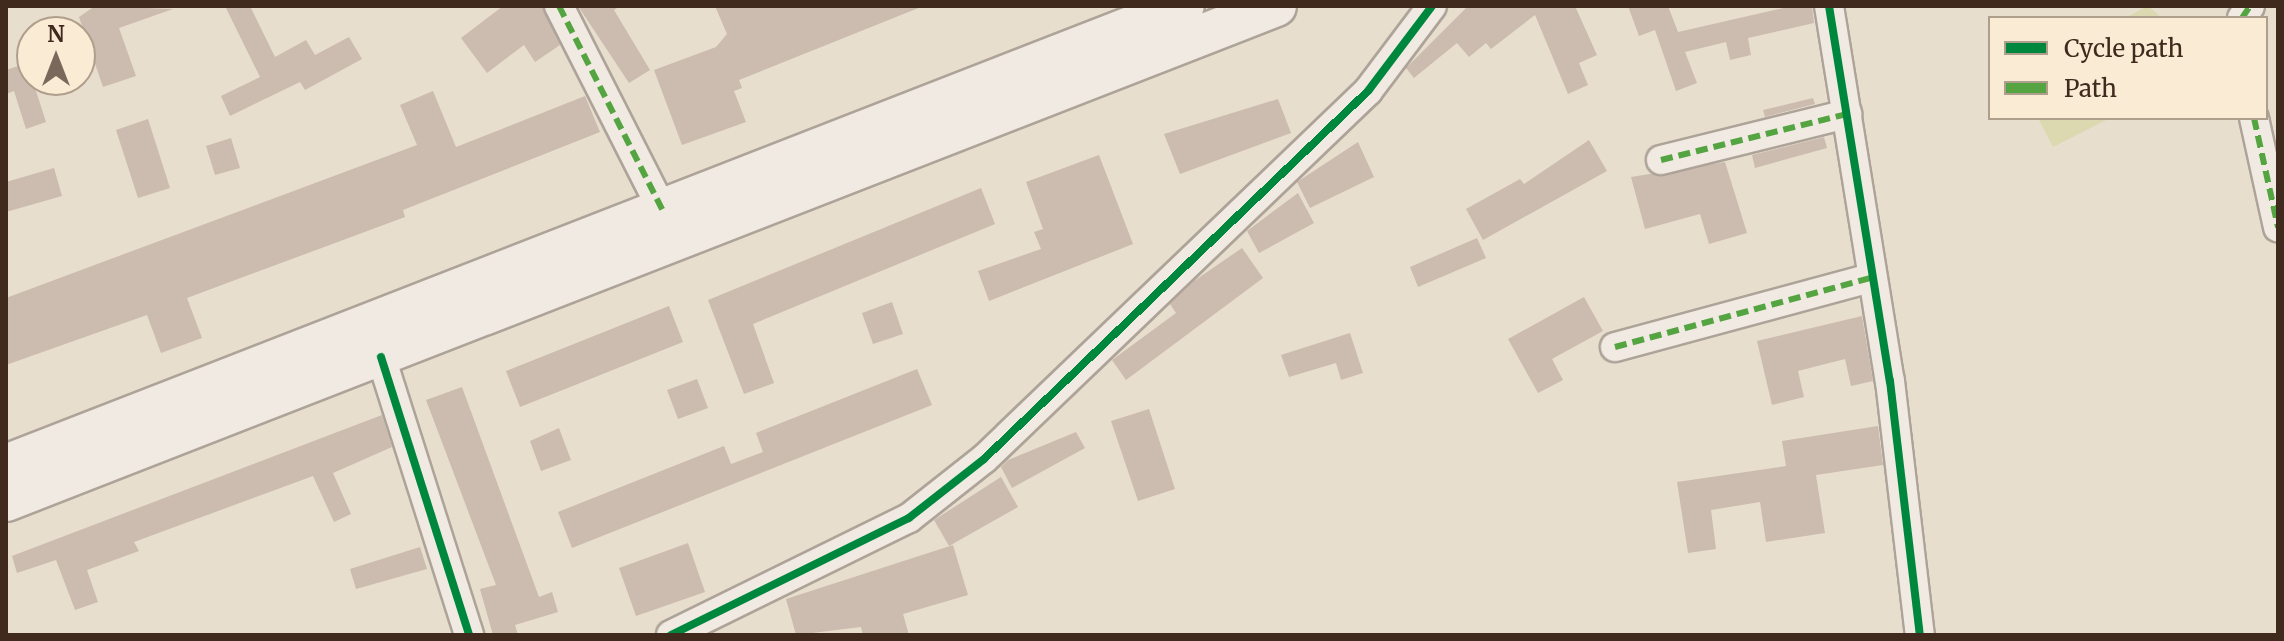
<!DOCTYPE html>
<html>
<head>
<meta charset="utf-8">
<style>
	body { margin:0 }
	#map { position:relative; width:2284px; height:641px; overflow:hidden; background:#e8dece; font-family:Merriweather,serif }
	div>[style] { position:absolute }
	[style*='--x'] { left:calc(var(--x)*1px); top:calc(var(--y)*1px); width:calc(var(--w)*1px); rotate:calc(var(--a)*1deg) }
	.green>* { inset:0; background:#dcd8af }
	.building>* { inset:0; background:#ccbbaf }
	.roads { filter:drop-shadow(2px 0 #aea398) drop-shadow(-2px 0 #aea398) drop-shadow(0 2px #aea398) drop-shadow(0 -2px #aea398) }
	.street>* { height:28px; margin:-14px; padding:0 14px; transform-origin:14px; border-radius:14px; background:#f0eae2 }
	.secondary>* { height:40px; margin:-20px; padding:0 20px; transform-origin:20px; border-radius:20px; background:#f0eae2 }
	.quiet>* { height:6px; margin-top:-3px; transform-origin:0; background:repeating-linear-gradient(90deg,#54a441 0 12px,transparent 0 18px) }
	.cycleway>* { height:8px; margin:-4px; padding:0 4px; transform-origin:4px; border-radius:4px; background:#00873e }
	span { translate:-50% -50%; white-space:nowrap; text-align:center; line-height:1.15; -webkit-text-stroke:7px #faebd5; paint-order:stroke }
	.frame { position:absolute; inset:0; border:8px solid #3f2a1d; pointer-events:none }
	.legend { position:absolute; left:1988px; top:16px; width:280px; height:104px; box-sizing:border-box; background:#faebd5; border:2px solid #af9e8b; margin:0; padding:10px 14px; list-style:none; font-size:24px; color:#3f2a1d }
	.legend li { display:flex; align-items:center; gap:16px; height:40px }
	.legend b { width:40px; border:2px solid #af9e8b }
	.north { position:absolute; left:16px; top:16px; width:80px; height:80px; box-sizing:border-box; background:#faebd5; border:2px solid #af9e8b; border-radius:50%; rotate:0deg; font-size:22px; font-weight:700; line-height:32px; text-align:center; color:#3f2a1d }
	.north::after { content:''; display:block; margin:auto; width:28px; height:36px; background:#7a695b; clip-path:polygon(50% 0,100% 100%,50% 72%,0 100%) }
</style>
</head>
<body>
<div id="map">
	<div class="green">
		<i style="clip-path:polygon(2148px 6px,2162px 18px,2125px 18px)"></i>
		<i style="clip-path:polygon(2038px 118px,2110px 118px,2053px 147px)"></i>
	</div>
	<div class="building">
		<i style="clip-path:polygon(95px 6px,173px 9px,119px 28px,136px 76px,103px 87px,79px 17px)"></i>
		<i style="clip-path:polygon(225px 6px,250px 6px,275px 57px,306px 40px,315px 55px,349px 37px,362px 59px,305px 90px,300px 82px,230px 116px,221px 96px,260px 77px)"></i>
		<i style="clip-path:polygon(503px 6px,542px 6px,560px 45px,535px 62px,524px 45px,487px 73px,461px 38px)"></i>
		<i style="clip-path:polygon(578px 6px,620px 6px,614px 10px,650px 70px,629px 83px)"></i>
		<i style="clip-path:polygon(715px 6px,921px 6px,921px 7px,739px 80px,742px 88px,734px 91px,746px 122px,682px 145px,654px 70px,716px 47px,727px 34px)"></i>
		<i style="clip-path:polygon(1468px 6px,1575px 6px,1597px 55px,1579px 63px,1588px 85px,1568px 94px,1535px 15px,1491px 49px,1486px 43px,1469px 57px,1457px 43px,1414px 78px,1406px 68px)"></i>
		<i style="clip-path:polygon(1628px 6px,1668px 6px,1678px 32px,1792px 6px,1812px 6px,1814px 23px,1748px 38px,1751px 55px,1730px 60px,1726px 42px,1685px 52px,1697px 83px,1676px 91px,1655px 30px,1639px 36px)"></i>
		<i style="clip-path:polygon(27px 63px,46px 122px,26px 129px,14px 91px,6px 94px,6px 70px)"></i>
		<i style="clip-path:polygon(433px 91px,456px 147px,585px 96px,600px 132px,403px 210px,405px 217px,187px 298px,202px 338px,161px 353px,147px 315px,6px 365px,6px 298px,417px 145px,400px 105px)"></i>
		<i style="clip-path:polygon(1813px 98px,1815px 104px,1765px 117px,1763px 110px)"></i>
		<i style="clip-path:polygon(1278px 99px,1291px 133px,1180px 174px,1164px 134px)"></i>
		<i style="clip-path:polygon(148px 119px,170px 188px,138px 198px,116px 130px)"></i>
		<i style="clip-path:polygon(1824px 137px,1827px 148px,1755px 168px,1752px 155px)"></i>
		<i style="clip-path:polygon(231px 138px,240px 168px,215px 175px,206px 146px)"></i>
		<i style="clip-path:polygon(1589px 140px,1607px 171px,1483px 240px,1466px 209px,1520px 179px,1524px 184px)"></i>
		<i style="clip-path:polygon(1358px 142px,1374px 177px,1310px 208px,1297px 182px)"></i>
		<i style="clip-path:polygon(1099px 155px,1133px 244px,989px 301px,978px 271px,1041px 249px,1034px 232px,1043px 229px,1026px 182px)"></i>
		<i style="clip-path:polygon(1725px 162px,1747px 233px,1709px 244px,1700px 214px,1645px 229px,1631px 177px)"></i>
		<i style="clip-path:polygon(54px 168px,62px 196px,6px 212px,6px 182px)"></i>
		<i style="clip-path:polygon(981px 188px,995px 224px,753px 324px,774px 383px,744px 394px,708px 300px)"></i>
		<i style="clip-path:polygon(1298px 193px,1314px 223px,1259px 253px,1247px 231px)"></i>
		<i style="clip-path:polygon(1477px 238px,1486px 258px,1418px 287px,1410px 267px)"></i>
		<i style="clip-path:polygon(1242px 248px,1263px 278px,1126px 380px,1112px 360px,1176px 313px,1170px 304px,1194px 281px)"></i>
		<i style="clip-path:polygon(1584px 297px,1603px 331px,1552px 359px,1563px 380px,1538px 393px,1508px 339px)"></i>
		<i style="clip-path:polygon(892px 302px,903px 334px,873px 344px,862px 313px)"></i>
		<i style="clip-path:polygon(669px 306px,683px 342px,520px 407px,506px 371px)"></i>
		<i style="clip-path:polygon(1862px 316px,1873px 381px,1851px 386px,1845px 359px,1798px 371px,1804px 397px,1772px 405px,1757px 341px)"></i>
		<i style="clip-path:polygon(1350px 333px,1363px 373px,1341px 380px,1336px 363px,1289px 377px,1281px 355px)"></i>
		<i style="clip-path:polygon(917px 369px,932px 405px,572px 548px,558px 512px,724px 446px,731px 464px,763px 452px,756px 433px)"></i>
		<i style="clip-path:polygon(697px 379px,708px 408px,678px 419px,667px 390px)"></i>
		<i style="clip-path:polygon(462px 387px,539px 597px,552px 592px,558px 612px,515px 625px,518px 635px,493px 635px,480px 589px,496px 585px,426px 400px)"></i>
		<i style="clip-path:polygon(1149px 409px,1175px 489px,1138px 501px,1111px 421px)"></i>
		<i style="clip-path:polygon(382px 415px,392px 447px,333px 473px,351px 514px,334px 522px,313px 476px,134px 542px,139px 551px,87px 570px,98px 602px,75px 610px,56px 560px,17px 573px,12px 556px)"></i>
		<i style="clip-path:polygon(1878px 426px,1883px 465px,1816px 475px,1825px 533px,1766px 542px,1760px 502px,1711px 510px,1716px 549px,1688px 553px,1677px 482px,1786px 466px,1782px 441px)"></i>
		<i style="clip-path:polygon(559px 428px,571px 460px,541px 471px,530px 441px)"></i>
		<i style="clip-path:polygon(1076px 432px,1085px 448px,1012px 488px,1001px 467px,1008px 460px)"></i>
		<i style="clip-path:polygon(1001px 477px,1018px 507px,949px 546px,934px 520px)"></i>
		<i style="clip-path:polygon(688px 543px,705px 592px,636px 616px,619px 568px)"></i>
		<i style="clip-path:polygon(953px 545px,968px 595px,903px 614px,909px 635px,863px 635px,861px 627px,796px 635px,786px 599px)"></i>
		<i style="clip-path:polygon(420px 547px,427px 569px,356px 589px,350px 569px)"></i>
	</div>
	<div class="roads">
		<div class="street">
			<i style="--x:559;--y:6;--w:230;--a:63.1"></i>
			<i style="--x:1829;--y:6;--w:380;--a:80.8"></i>
			<i style="--x:1890;--y:381;--w:256;--a:83.3"></i>
			<i style="--x:2242;--y:18;--w:14;--a:-56"></i>
			<i style="--x:2254;--y:118;--w:112;--a:77.6"></i>
			<i style="--x:1661;--y:160;--w:192;--a:-13.9"></i>
			<i style="--x:1615;--y:347;--w:264;--a:-15.1"></i>
			<i style="--x:381;--y:357;--w:292;--a:72.4"></i>
			<i style="--x:671;--y:635;--w:265;--a:-26.2"></i>
			<i style="--x:909;--y:518;--w:95;--a:-38.2"></i>
			<i style="--x:984;--y:459;--w:532;--a:-43.78"></i>
			<i style="--x:1368;--y:91;--w:106;--a:-53"></i>
		</div>
		<div class="secondary">
			<i style="--x:6;--y:465;--w:1264;--a:-21.29"></i>
			<i style="--x:6;--y:501;--w:1363;--a:-21.29"></i>
		</div>
	</div>
	<div class="quiet">
		<i style="--x:559;--y:6;--w:230;--a:63.1"></i>
		<i style="--x:2242;--y:18;--w:14;--a:-56"></i>
		<i style="--x:2254;--y:118;--w:112;--a:77.6"></i>
		<i style="--x:1661;--y:160;--w:192;--a:-13.9"></i>
		<i style="--x:1615;--y:347;--w:264;--a:-15.1"></i>
	</div>
	<div class="cycleway">
		<i style="--x:1829;--y:6;--w:380;--a:80.8"></i>
		<i style="--x:1890;--y:381;--w:256;--a:83.3"></i>
		<i style="--x:381;--y:357;--w:292;--a:72.4"></i>
		<i style="--x:671;--y:635;--w:265;--a:-26.2"></i>
		<i style="--x:909;--y:518;--w:95;--a:-38.2"></i>
		<i style="--x:984;--y:459;--w:532;--a:-43.78"></i>
		<i style="--x:1368;--y:91;--w:106;--a:-53"></i>
	</div>
	<div class="frame"></div>
	<ul class="legend">
	<li><b style="height:10px;background:#00873e"></b>Cycle path</li>
	<li><b style="height:10px;background:#54a441"></b>Path</li>
	</ul>
	<div class="north">N</div>
</div>
</body>
</html>
